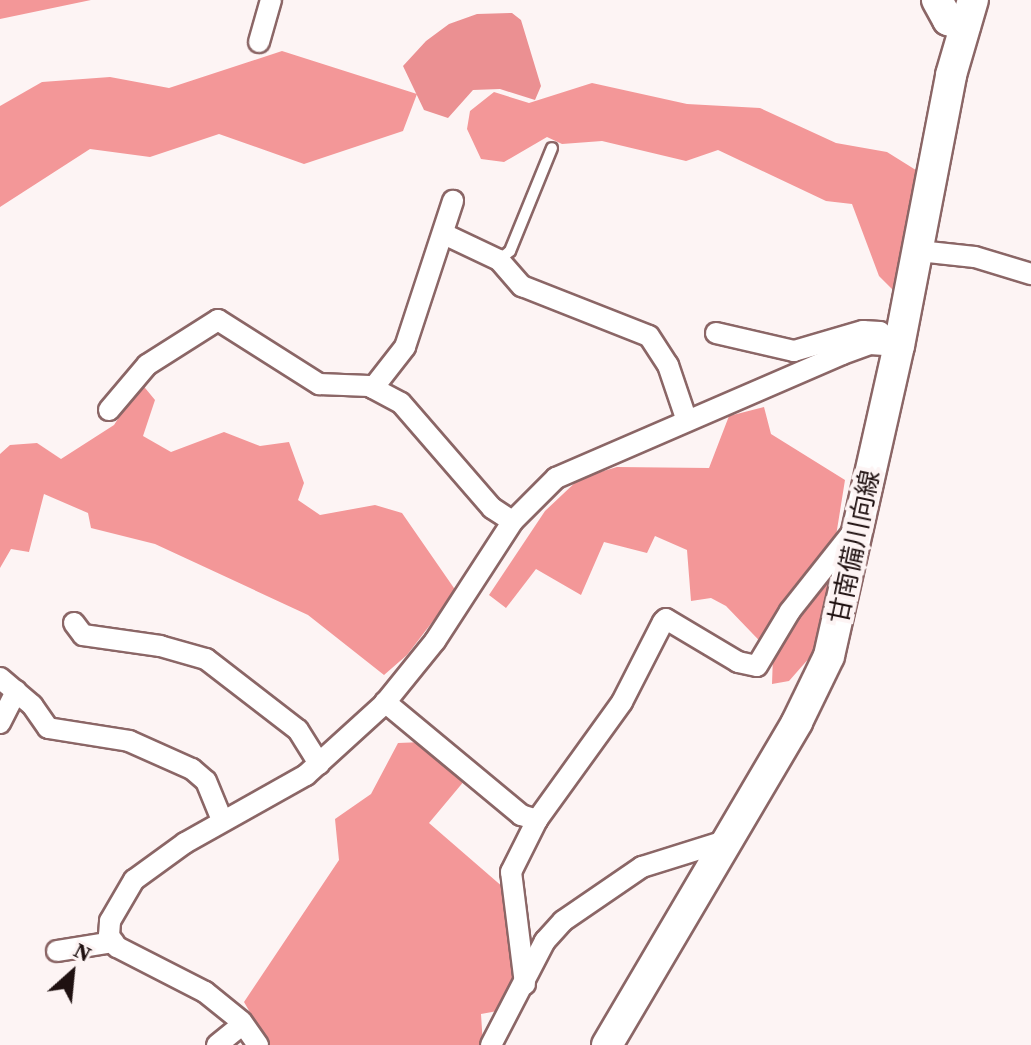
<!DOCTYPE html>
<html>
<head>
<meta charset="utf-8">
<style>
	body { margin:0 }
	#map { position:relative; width:1031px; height:1045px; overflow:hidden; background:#fdf4f4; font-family:"Source Serif 4","Noto Sans JP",serif }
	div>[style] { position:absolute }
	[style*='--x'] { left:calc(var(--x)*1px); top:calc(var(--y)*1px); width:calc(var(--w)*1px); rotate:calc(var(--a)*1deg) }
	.forest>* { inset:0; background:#f39798 }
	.water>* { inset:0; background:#eb9092 }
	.roads { filter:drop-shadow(2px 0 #8b6666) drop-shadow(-2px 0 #8b6666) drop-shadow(0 2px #8b6666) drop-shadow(0 -2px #8b6666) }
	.lane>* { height:10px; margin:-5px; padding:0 5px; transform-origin:5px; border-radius:5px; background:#fff }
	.street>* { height:20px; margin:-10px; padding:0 10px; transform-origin:10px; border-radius:10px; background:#fff }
	.secondary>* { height:30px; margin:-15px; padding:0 15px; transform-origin:15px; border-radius:15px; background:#fff }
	span { translate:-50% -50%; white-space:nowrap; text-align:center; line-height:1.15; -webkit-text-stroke:8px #fdf4f4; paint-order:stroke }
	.street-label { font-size:26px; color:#1f1111 }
	.north { position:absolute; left:32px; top:933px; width:80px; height:80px; -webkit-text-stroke:6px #fdf4f4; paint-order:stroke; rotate:27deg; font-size:22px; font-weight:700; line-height:32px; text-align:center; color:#1f1111 }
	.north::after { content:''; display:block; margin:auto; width:28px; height:36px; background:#1f1111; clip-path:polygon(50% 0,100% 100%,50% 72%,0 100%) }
</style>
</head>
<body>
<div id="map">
	<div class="forest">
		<i style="clip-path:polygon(0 0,91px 0,0 19px)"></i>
		<i style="clip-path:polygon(282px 51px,417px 94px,403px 131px,304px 164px,219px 134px,150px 157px,90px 149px,0 207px,0 106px,42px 82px,110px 77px,169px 88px)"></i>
		<i style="clip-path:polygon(592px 83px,687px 104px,760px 108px,836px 143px,887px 152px,919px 172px,893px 290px,879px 276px,852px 204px,826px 201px,718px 150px,686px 161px,602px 141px,562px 144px,547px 137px,504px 162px,481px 159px,467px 129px,470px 111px,494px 92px,529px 103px)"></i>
		<i style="clip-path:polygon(141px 383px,155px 400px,143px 436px,171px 452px,224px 432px,260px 446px,289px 442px,304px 483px,298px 500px,320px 515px,375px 505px,402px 513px,456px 591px,407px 655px,384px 675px,308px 615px,155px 544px,91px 528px,88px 513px,44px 494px,29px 552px,11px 549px,0 568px,0 454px,10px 445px,37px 443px,61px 459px,114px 425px)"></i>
		<i style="clip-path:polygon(764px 407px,771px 434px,845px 480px,818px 648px,789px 681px,772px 684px,773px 655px,726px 606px,711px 598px,691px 601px,687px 550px,655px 536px,647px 553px,604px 542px,581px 595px,536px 569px,506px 608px,489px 595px,545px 511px,580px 478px,617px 467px,709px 468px,729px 416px)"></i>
		<i style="clip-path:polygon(423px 742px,465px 780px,429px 823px,504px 888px,519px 987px,503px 1010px,481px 1014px,483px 1045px,269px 1045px,244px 1002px,339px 860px,335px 819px,371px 794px,398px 743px)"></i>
	</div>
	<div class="water">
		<i style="clip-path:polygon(512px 13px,521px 20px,541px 86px,535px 100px,500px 89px,473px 90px,448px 118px,424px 110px,403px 66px,426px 41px,449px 24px,477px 14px)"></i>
	</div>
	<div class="roads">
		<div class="lane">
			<i style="--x:499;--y:260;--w:14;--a:-39"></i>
			<i style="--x:510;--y:251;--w:111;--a:-67.8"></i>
		</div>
		<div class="street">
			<i style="--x:259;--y:42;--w:44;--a:-74.1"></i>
			<i style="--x:446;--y:235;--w:59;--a:25.3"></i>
			<i style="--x:499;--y:260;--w:35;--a:49"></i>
			<i style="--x:522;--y:286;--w:136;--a:21.5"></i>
			<i style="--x:649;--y:336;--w:35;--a:57"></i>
			<i style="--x:668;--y:365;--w:59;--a:71.3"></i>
			<i style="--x:919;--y:251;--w:56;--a:6.1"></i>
			<i style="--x:975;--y:257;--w:59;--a:16.9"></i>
			<i style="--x:716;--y:333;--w:80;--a:13"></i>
			<i style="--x:794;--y:351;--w:72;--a:-16.2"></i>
			<i style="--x:863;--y:331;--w:17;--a:3"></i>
			<i style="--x:880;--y:332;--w:11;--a:80"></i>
			<i style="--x:373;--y:388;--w:52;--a:-52"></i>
			<i style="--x:405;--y:347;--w:154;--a:-71.8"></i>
			<i style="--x:109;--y:410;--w:59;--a:-49.8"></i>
			<i style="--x:147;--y:365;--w:84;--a:-32.4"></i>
			<i style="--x:218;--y:320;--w:120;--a:32.4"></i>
			<i style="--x:319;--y:384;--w:50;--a:2.3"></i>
			<i style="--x:369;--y:386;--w:36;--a:28"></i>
			<i style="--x:401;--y:403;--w:139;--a:49.1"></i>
			<i style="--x:492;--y:508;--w:24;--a:33"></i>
			<i style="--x:74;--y:623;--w:15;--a:53"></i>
			<i style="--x:83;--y:635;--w:78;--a:8.1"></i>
			<i style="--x:160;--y:646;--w:48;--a:15.8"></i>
			<i style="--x:206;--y:659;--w:116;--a:37.7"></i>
			<i style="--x:298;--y:730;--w:40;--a:58"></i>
			<i style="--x:0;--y:678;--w:42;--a:40.2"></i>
			<i style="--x:32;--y:705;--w:28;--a:55"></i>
			<i style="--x:48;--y:728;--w:82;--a:9.1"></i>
			<i style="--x:129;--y:741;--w:69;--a:24"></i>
			<i style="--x:192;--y:769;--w:18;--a:41"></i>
			<i style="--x:206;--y:781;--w:42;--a:67.7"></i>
			<i style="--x:385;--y:702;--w:177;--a:39.7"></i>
			<i style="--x:521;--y:815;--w:17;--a:17"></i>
			<i style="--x:0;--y:723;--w:36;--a:-63"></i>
			<i style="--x:57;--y:951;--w:57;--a:-9.1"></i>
			<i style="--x:525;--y:984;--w:113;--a:-97.1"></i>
			<i style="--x:511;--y:872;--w:58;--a:-63.4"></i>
			<i style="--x:537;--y:820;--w:145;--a:-54.2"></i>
			<i style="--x:622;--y:702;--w:90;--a:-62.9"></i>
			<i style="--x:663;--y:622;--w:4;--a:-45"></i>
			<i style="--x:666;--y:619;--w:84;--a:30.8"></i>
			<i style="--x:738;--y:662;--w:19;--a:12"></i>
			<i style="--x:757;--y:666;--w:64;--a:-59"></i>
			<i style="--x:790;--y:611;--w:98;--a:-51.6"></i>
			<i style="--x:217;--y:1045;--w:33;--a:-39"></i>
			<i style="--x:258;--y:1045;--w:29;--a:-125"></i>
			<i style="--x:241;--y:1021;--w:46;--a:-141.1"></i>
			<i style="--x:205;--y:992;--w:99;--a:-152.9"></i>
			<i style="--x:117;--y:947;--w:14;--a:-126"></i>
			<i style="--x:109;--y:936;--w:15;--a:-86"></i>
			<i style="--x:110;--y:921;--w:48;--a:-59.7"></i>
			<i style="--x:134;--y:880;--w:63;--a:-36"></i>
			<i style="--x:185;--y:843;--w:139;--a:-29.3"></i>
			<i style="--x:306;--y:775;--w:105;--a:-42.3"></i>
			<i style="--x:384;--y:704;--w:81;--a:-51"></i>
			<i style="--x:435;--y:641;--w:143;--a:-57"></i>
			<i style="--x:513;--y:521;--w:61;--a:-45"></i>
			<i style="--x:556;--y:478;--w:312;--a:-23.4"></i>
			<i style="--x:842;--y:354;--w:30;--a:-20"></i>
			<i style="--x:870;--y:344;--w:29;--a:4"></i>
			<i style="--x:491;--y:1045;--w:117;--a:-62.6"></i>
			<i style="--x:545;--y:941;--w:27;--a:-48"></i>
			<i style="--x:563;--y:921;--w:96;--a:-34.4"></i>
			<i style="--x:642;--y:867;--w:90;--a:-17.4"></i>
		</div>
		<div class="secondary">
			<i style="--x:937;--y:0;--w:23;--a:61"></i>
			<i style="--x:948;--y:20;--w:18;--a:19"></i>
			<i style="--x:607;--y:1045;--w:375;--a:-59.5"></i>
			<i style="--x:797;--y:722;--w:73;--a:-64.1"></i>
			<i style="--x:829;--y:656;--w:318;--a:-77.3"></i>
			<i style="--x:899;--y:346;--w:276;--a:-79.1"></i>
			<i style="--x:951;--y:75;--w:78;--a:-73.7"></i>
		</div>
	</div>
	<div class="street-label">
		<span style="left:855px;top:547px;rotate:-78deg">甘南備川向線</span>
	</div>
	<div class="north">N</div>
</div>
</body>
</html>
